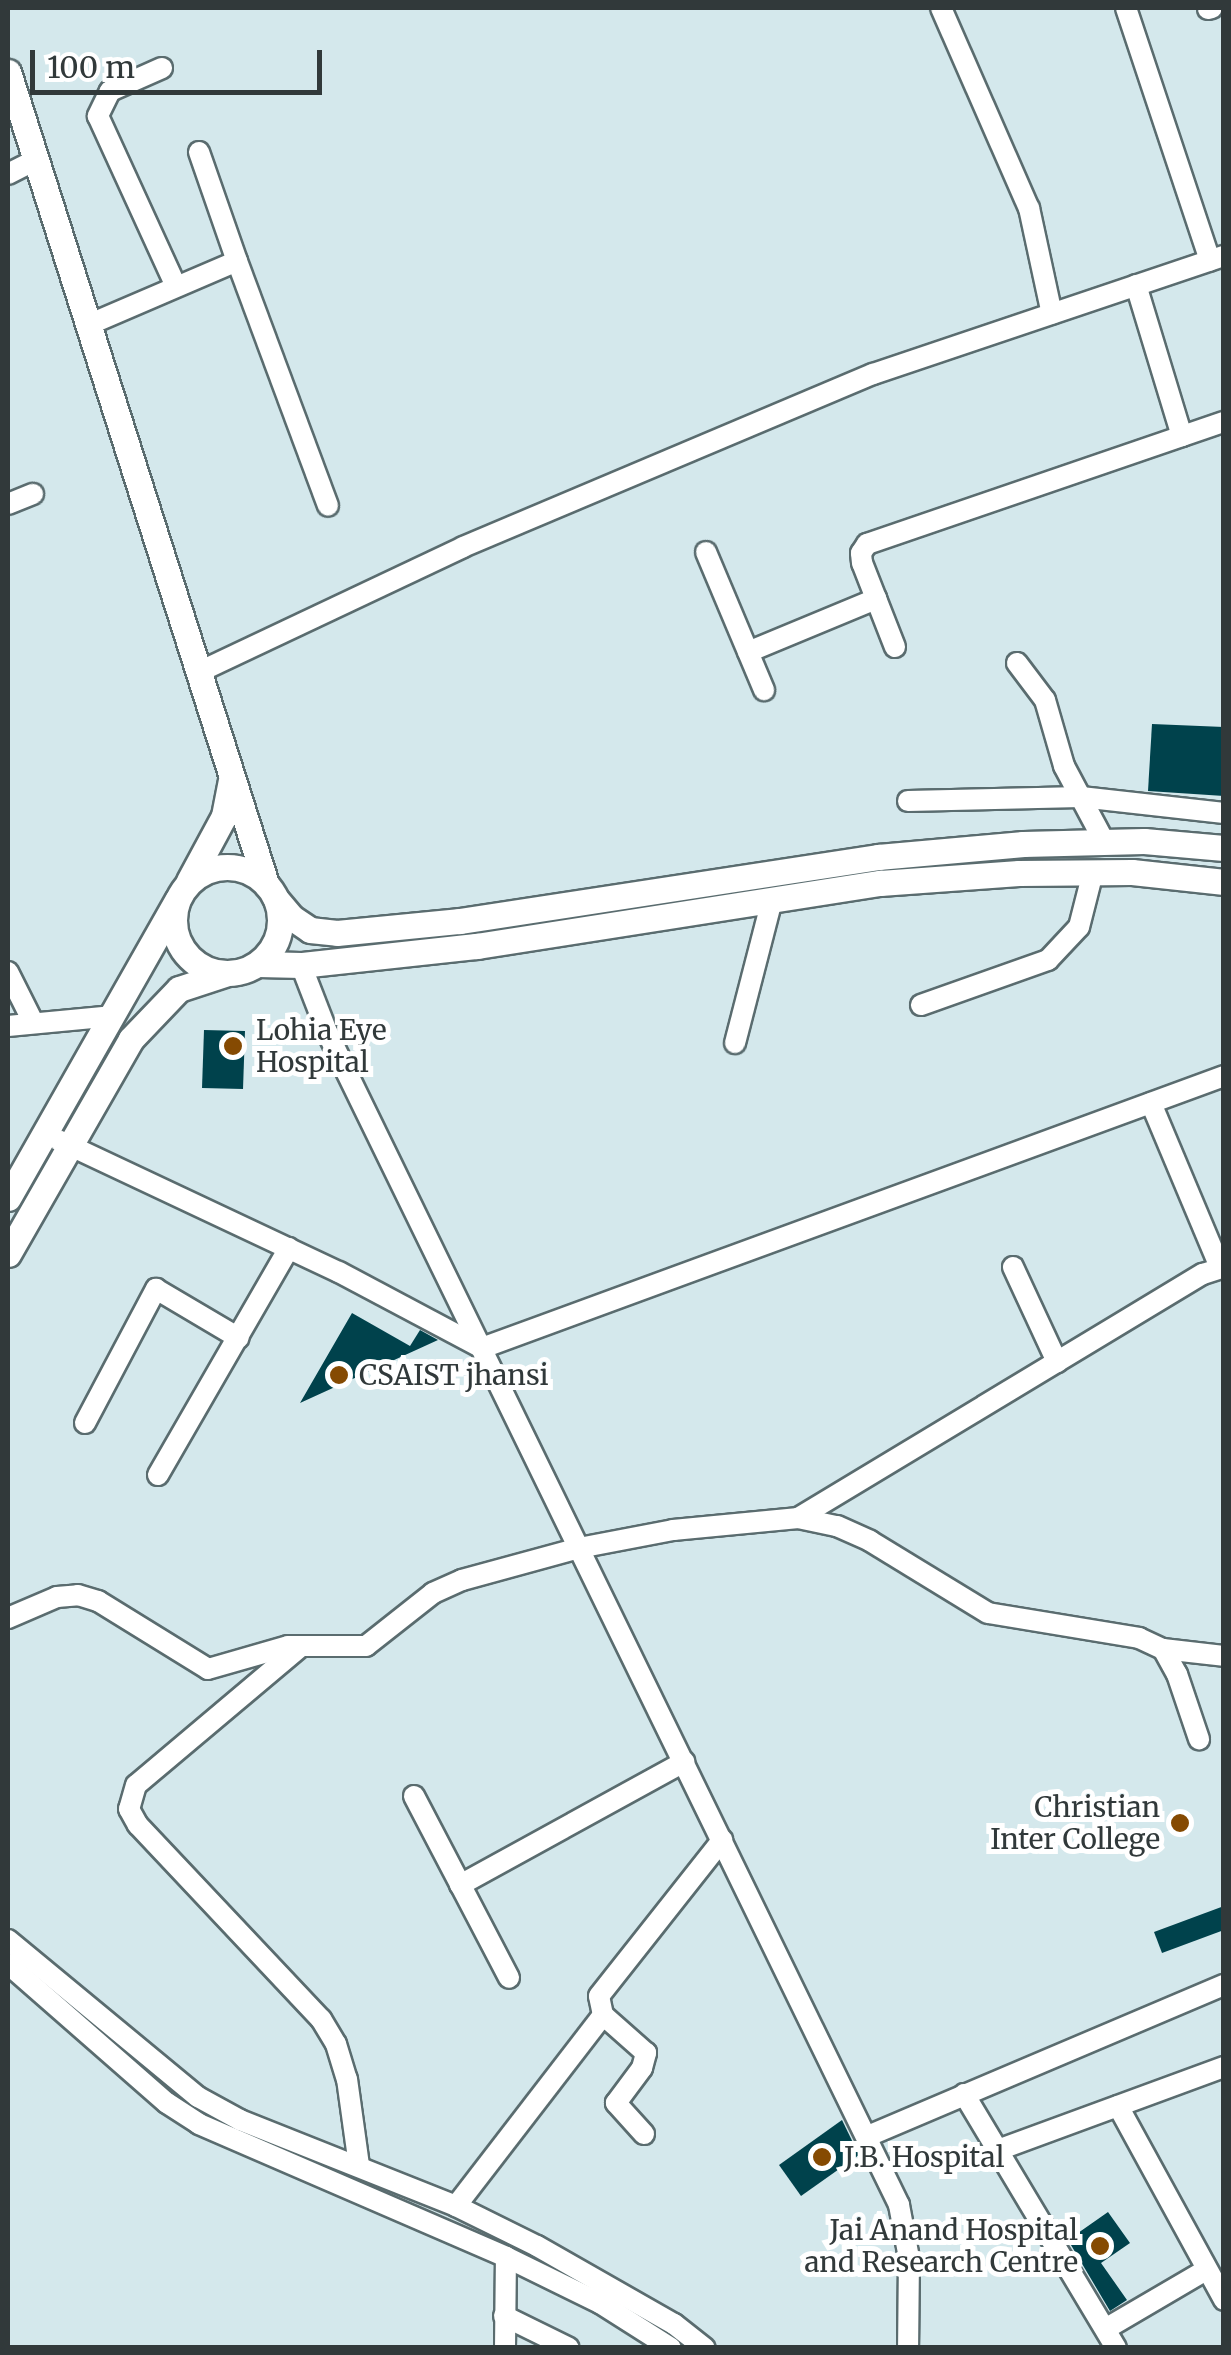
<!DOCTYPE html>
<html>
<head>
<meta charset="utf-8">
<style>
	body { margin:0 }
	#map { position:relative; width:1231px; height:2355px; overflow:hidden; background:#d4e8ec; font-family:Merriweather,serif }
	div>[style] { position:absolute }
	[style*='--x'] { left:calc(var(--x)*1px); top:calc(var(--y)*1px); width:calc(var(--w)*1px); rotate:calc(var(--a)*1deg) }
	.building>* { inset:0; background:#00424c }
	.roads { filter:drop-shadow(2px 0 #5a6c6f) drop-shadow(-2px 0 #5a6c6f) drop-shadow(0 2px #5a6c6f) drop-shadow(0 -2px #5a6c6f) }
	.minor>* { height:20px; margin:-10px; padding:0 10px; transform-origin:10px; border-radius:10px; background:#fff }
	.major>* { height:25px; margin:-12.5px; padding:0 12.5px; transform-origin:12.5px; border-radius:12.5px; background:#fff }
	.major>.ring { margin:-12.5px; padding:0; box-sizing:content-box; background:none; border:25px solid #fff; border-radius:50% }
	.dots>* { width:28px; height:28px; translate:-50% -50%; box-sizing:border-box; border:5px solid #fff; border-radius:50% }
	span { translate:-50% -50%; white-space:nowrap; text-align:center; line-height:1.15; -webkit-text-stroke:10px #fff; paint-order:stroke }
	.poi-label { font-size:28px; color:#31393a }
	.left { translate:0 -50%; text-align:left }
	.right { translate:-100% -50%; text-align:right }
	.frame { position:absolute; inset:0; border:10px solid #31393a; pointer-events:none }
	.scale { position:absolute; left:30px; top:50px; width:292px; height:45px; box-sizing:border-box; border:5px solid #31393a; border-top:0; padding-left:12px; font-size:30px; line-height:35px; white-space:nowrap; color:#31393a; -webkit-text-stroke:8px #fff; paint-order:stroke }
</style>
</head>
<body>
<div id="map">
	<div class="building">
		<i style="clip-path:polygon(1152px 724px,1224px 727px,1224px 796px,1148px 791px)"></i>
		<i style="clip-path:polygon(204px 1030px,245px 1031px,243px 1089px,202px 1088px)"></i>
		<i style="clip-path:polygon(352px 1313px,410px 1346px,420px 1330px,438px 1340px,300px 1403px)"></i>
		<i style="clip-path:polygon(1224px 1906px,1224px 1930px,1162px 1953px,1154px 1932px)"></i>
		<i style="clip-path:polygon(842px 2120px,859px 2155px,801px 2196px,779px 2165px)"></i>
		<i style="clip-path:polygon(1108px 2212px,1130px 2243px,1101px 2263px,1127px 2300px,1110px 2311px,1068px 2240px)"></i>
	</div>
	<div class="roads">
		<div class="minor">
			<i style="--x:941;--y:8;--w:219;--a:66.3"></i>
			<i style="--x:1029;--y:208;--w:108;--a:77.8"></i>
			<i style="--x:1126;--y:8;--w:266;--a:71.6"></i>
			<i style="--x:1208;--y:9;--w:4;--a:-14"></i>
			<i style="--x:162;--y:68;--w:57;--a:156.1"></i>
			<i style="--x:110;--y:91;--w:28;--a:116"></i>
			<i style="--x:98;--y:116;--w:187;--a:65.4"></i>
			<i style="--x:199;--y:152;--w:115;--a:70.8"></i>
			<i style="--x:8;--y:174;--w:31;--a:-27"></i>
			<i style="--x:1136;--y:285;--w:158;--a:73.1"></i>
			<i style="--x:88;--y:325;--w:162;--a:-23.2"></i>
			<i style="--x:237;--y:261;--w:261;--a:69.6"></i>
			<i style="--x:8;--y:504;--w:27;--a:-22"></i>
			<i style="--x:706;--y:552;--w:150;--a:67.2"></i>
			<i style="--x:895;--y:647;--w:90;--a:-111.4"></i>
			<i style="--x:862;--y:563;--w:10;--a:-96"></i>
			<i style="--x:861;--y:553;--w:11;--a:-56"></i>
			<i style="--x:867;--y:544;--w:377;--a:-18.9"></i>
			<i style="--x:748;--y:652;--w:139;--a:-22.5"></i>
			<i style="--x:1017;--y:663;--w:46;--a:52.9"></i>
			<i style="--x:1045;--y:700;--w:69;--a:73.9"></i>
			<i style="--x:1064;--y:766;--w:87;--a:62"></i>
			<i style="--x:199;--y:672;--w:292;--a:-25.3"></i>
			<i style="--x:463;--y:547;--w:445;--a:-22.9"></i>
			<i style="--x:873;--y:374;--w:370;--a:-18.6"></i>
			<i style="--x:908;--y:801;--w:173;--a:-1.3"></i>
			<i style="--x:1081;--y:797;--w:144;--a:6.4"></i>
			<i style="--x:301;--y:965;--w:72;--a:68.8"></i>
			<i style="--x:327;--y:1032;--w:1305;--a:64"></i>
			<i style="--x:899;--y:2205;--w:54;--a:79.3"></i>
			<i style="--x:909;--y:2258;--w:90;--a:90.6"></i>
			<i style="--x:8;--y:972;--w:56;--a:63.4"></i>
			<i style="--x:921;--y:1005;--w:135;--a:-19.5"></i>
			<i style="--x:1048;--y:960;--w:45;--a:-46.8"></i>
			<i style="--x:1079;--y:927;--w:57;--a:-75.7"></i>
			<i style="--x:8;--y:1026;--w:106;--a:-5.4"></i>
			<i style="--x:735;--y:1043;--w:148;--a:-75.5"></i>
			<i style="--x:1151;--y:1103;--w:178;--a:67.2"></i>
			<i style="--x:58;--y:1140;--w:310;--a:25.2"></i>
			<i style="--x:339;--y:1272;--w:162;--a:28"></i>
			<i style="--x:482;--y:1348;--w:790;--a:-20.13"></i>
			<i style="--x:1013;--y:1267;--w:105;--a:65.1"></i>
			<i style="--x:85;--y:1423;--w:152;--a:-62.1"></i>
			<i style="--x:156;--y:1289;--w:96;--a:30.6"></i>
			<i style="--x:158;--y:1475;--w:262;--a:-60"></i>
			<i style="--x:798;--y:1518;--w:473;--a:-31.1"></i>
			<i style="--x:1203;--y:1274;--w:22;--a:-18"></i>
			<i style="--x:8;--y:1618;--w:53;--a:-23.2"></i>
			<i style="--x:57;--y:1597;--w:21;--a:-5"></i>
			<i style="--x:78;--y:1595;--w:21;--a:17"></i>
			<i style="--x:98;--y:1601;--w:129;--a:31.7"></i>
			<i style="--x:208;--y:1669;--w:83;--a:-16"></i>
			<i style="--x:288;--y:1646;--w:78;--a:0"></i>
			<i style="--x:366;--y:1646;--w:85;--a:-38.3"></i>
			<i style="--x:433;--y:1593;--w:32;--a:-24"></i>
			<i style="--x:462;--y:1580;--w:121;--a:-15.3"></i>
			<i style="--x:579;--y:1548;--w:96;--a:-10.8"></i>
			<i style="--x:673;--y:1530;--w:126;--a:-5.5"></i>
			<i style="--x:798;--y:1518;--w:40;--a:12"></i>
			<i style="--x:837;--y:1526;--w:36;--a:24"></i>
			<i style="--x:870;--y:1541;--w:138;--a:31.4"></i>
			<i style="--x:988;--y:1613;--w:153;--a:9.4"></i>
			<i style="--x:1139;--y:1638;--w:26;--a:25"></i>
			<i style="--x:1163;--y:1649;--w:29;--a:61"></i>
			<i style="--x:1177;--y:1674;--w:69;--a:71.3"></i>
			<i style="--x:300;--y:1647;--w:214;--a:139.9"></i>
			<i style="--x:136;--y:1785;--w:25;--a:106"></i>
			<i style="--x:129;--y:1809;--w:18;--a:61"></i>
			<i style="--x:138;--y:1825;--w:267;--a:46.7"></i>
			<i style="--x:321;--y:2019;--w:29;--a:59"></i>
			<i style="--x:336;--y:2044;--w:37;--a:73"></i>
			<i style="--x:347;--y:2079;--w:88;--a:82.1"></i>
			<i style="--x:1163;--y:1649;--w:61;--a:6.5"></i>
			<i style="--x:414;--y:1796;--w:205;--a:62.4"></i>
			<i style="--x:460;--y:1885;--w:256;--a:-28.8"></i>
			<i style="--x:8;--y:1940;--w:246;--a:39.6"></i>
			<i style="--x:198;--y:2097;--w:48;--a:28.7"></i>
			<i style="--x:240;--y:2120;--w:232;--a:21.7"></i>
			<i style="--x:456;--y:2206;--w:90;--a:26.3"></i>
			<i style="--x:537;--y:2246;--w:158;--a:29.7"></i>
			<i style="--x:674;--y:2324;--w:39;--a:38"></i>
			<i style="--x:8;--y:1964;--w:211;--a:41.2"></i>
			<i style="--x:167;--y:2103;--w:38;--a:33"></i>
			<i style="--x:199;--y:2124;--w:335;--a:23.4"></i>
			<i style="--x:506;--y:2257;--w:105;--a:26.1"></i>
			<i style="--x:600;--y:2303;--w:84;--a:32.4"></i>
			<i style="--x:964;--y:2094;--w:296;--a:59.1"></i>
			<i style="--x:1118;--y:2106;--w:221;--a:61.3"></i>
			<i style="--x:644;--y:2134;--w:42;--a:-132.1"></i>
			<i style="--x:616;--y:2103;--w:44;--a:-53.4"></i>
			<i style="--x:642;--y:2068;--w:16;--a:-75"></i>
			<i style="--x:646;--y:2053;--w:57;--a:-138.5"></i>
			<i style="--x:603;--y:2015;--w:19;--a:-102"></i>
			<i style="--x:599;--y:1996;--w:199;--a:-51.7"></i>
			<i style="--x:868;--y:2136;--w:387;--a:-23"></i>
			<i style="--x:998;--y:2150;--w:241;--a:-20.2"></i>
			<i style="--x:456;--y:2206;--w:241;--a:-52.4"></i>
			<i style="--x:504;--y:2316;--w:72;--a:26.2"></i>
			<i style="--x:1107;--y:2328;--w:115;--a:-30.4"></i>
			<i style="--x:505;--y:2348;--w:91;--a:-89.4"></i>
		</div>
		<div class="major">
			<i style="--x:8;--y:72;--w:852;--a:72.37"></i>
			<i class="ring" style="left:174px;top:867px;width:81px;height:81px"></i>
			<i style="--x:189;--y:881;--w:74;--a:-61.7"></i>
			<i style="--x:224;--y:816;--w:37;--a:-79"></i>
			<i style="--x:276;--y:899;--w:23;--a:50"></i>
			<i style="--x:291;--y:917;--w:23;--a:34"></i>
			<i style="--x:310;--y:930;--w:27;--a:6"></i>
			<i style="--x:337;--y:933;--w:124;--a:-5.6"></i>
			<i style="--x:460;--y:921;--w:423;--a:-8.7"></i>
			<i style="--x:878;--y:857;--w:146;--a:-5.1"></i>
			<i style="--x:1023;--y:844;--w:121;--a:-1.4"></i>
			<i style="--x:1144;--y:841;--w:80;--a:5"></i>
			<i style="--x:258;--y:964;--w:43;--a:1.3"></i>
			<i style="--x:301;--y:965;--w:177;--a:-6.2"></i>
			<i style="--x:477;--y:946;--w:408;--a:-8.9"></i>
			<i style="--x:880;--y:883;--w:139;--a:-4.1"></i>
			<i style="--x:1019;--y:873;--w:113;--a:-0.5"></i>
			<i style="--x:1132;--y:872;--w:93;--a:6.2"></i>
			<i style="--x:8;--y:1198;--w:343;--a:-60.4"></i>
			<i style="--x:8;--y:1254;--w:248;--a:-60.2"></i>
			<i style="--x:131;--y:1039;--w:69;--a:-46.2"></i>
			<i style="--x:179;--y:989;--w:48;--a:-18.1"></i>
		</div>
	</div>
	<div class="dots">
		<i style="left:233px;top:1046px;background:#854a02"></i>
		<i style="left:339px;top:1375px;background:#854a02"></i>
		<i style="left:1180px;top:1823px;background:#854a02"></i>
		<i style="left:822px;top:2157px;background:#854a02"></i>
		<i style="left:1100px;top:2246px;background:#854a02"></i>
	</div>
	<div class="poi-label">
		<span class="left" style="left:256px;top:1046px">Lohia Eye<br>Hospital</span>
		<span class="left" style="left:359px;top:1375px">CSAIST jhansi</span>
		<span class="right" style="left:1160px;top:1823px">Christian<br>Inter College</span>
		<span class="left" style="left:844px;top:2157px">J.B. Hospital</span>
		<span class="right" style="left:1078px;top:2246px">Jai Anand Hospital<br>and Research Centre</span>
	</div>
	<div class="frame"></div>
	<div class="scale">100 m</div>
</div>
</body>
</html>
